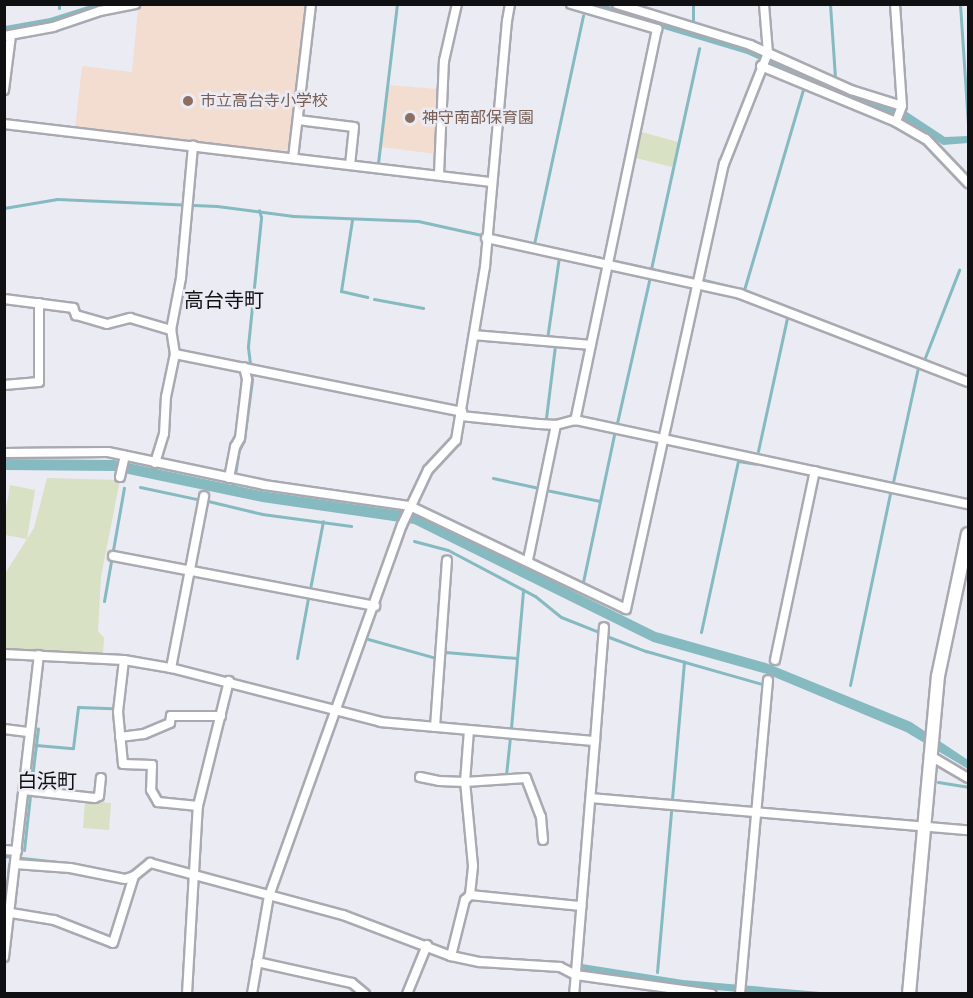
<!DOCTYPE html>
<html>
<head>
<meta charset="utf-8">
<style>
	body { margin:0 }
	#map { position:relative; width:973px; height:998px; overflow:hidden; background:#ebebf4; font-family:"Roboto Condensed","Noto Sans JP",sans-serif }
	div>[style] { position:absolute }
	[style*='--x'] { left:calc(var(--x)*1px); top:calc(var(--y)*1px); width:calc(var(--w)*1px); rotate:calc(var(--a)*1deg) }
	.education>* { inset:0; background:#f3ddd0 }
	.green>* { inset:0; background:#d8e1c3 }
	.water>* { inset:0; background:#86bac1 }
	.stream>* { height:3px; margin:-1.5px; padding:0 1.5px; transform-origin:1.5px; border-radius:1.5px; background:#86bac1 }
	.roads { filter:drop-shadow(2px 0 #a9a9b1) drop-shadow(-2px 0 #a9a9b1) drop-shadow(0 2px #a9a9b1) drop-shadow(0 -2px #a9a9b1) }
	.street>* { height:8px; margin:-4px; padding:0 4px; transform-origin:4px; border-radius:4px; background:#fff }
	.secondary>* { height:12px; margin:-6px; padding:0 6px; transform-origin:6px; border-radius:6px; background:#fff }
	.dots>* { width:16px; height:16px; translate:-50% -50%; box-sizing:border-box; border:3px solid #ebebf4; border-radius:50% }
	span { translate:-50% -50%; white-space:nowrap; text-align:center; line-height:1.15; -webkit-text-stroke:5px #ebebf4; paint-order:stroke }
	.education-label { font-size:16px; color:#785e54 }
	.left { translate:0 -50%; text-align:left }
	.quarter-label { font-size:20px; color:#101013 }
	.frame { position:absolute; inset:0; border:6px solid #101013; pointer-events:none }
</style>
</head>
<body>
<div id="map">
	<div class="education">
		<i style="clip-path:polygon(150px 4px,308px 5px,292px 145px,281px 153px,75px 129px,82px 66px,132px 72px,138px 8px)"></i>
		<i style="clip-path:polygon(388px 85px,437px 89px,436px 154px,381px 147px)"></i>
	</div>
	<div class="green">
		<i style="clip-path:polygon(638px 131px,678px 142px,672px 167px,632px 157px)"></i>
		<i style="clip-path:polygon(47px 478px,120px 480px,101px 577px,98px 631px,104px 638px,103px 653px,5px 650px,4px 575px,27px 539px,5px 535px,5px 515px,10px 485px,35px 490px,27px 539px,34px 528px)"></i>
		<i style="clip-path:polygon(85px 801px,111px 803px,109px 830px,83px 828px)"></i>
	</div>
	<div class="water">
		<i style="clip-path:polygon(91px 5px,115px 5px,51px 24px,5px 32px,5px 26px,50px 18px)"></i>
		<i style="clip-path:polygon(584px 5px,605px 5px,750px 48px,848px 92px,904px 110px,945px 137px,968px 136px,968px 143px,943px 145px,902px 118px,851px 101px,747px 54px)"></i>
		<i style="clip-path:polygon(5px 459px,114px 460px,261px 491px,415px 513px,656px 632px,766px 663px,911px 722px,968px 760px,968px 769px,906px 732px,767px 674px,653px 642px,414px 524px,262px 502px,114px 471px,5px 470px)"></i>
		<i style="clip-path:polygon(582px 964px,683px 980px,832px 993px,751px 993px,681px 987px,583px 972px)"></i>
	</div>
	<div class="stream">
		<i style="--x:693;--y:4;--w:16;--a:90"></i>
		<i style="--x:830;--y:4;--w:74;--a:86.1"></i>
		<i style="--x:960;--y:4;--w:121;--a:86.2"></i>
		<i style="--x:59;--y:8;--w:4;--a:-90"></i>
		<i style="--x:4;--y:51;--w:13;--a:-81"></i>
		<i style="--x:378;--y:163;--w:160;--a:-83.2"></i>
		<i style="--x:4;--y:208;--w:54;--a:-9.6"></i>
		<i style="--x:57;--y:199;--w:160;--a:2.5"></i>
		<i style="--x:217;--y:206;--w:77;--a:7.5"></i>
		<i style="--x:293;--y:216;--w:125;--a:2.3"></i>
		<i style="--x:418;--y:221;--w:65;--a:12.5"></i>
		<i style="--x:352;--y:220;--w:72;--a:98.8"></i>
		<i style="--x:341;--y:291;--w:27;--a:13"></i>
		<i style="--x:515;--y:240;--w:88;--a:11.8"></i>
		<i style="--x:534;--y:244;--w:234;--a:-77.9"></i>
		<i style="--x:615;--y:261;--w:80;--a:12.3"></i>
		<i style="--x:651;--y:269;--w:226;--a:-77.7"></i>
		<i style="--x:704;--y:280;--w:38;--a:14"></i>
		<i style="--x:741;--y:289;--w:243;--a:21.2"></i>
		<i style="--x:744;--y:290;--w:209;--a:-73.6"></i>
		<i style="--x:374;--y:299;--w:50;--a:10.4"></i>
		<i style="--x:547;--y:339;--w:83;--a:-81.7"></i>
		<i style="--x:924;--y:360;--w:97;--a:-68.7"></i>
		<i style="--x:546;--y:418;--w:73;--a:-82.9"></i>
		<i style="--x:617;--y:423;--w:151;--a:-77.3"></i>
		<i style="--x:758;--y:451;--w:136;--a:-77.7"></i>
		<i style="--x:493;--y:478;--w:47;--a:12.3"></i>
		<i style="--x:893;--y:482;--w:118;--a:-77.7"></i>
		<i style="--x:140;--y:487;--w:62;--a:12"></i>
		<i style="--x:233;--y:487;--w:37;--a:-81"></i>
		<i style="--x:239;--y:450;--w:11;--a:-63"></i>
		<i style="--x:244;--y:440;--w:61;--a:-82.4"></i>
		<i style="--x:252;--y:380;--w:34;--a:-97"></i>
		<i style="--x:248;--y:346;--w:130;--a:-84.2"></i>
		<i style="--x:261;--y:217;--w:7;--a:-106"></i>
		<i style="--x:546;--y:490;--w:55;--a:11.5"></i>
		<i style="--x:208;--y:501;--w:56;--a:13.5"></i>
		<i style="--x:262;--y:514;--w:90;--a:7.7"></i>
		<i style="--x:414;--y:541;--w:35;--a:15"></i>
		<i style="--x:448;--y:550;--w:98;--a:27.9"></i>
		<i style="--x:535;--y:596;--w:33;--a:39"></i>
		<i style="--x:561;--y:617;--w:41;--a:21.5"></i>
		<i style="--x:583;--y:582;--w:150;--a:-78.1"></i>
		<i style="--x:310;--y:589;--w:69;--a:-79.2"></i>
		<i style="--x:104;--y:601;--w:115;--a:-80"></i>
		<i style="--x:701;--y:632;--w:175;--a:-77.8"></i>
		<i style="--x:738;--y:461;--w:18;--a:9"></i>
		<i style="--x:609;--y:637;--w:40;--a:21"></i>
		<i style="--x:646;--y:651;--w:121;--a:15.9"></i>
		<i style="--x:368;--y:639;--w:71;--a:15.6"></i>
		<i style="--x:445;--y:652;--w:72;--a:4.8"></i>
		<i style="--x:297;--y:658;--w:61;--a:-79.6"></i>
		<i style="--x:850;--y:685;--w:196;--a:-78.2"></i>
		<i style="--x:431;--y:717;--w:47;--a:-85.1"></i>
		<i style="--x:4;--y:725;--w:23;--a:5"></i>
		<i style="--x:511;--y:728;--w:139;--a:-85"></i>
		<i style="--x:36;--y:745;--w:37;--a:5"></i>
		<i style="--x:73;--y:748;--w:41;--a:-83"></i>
		<i style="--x:78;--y:707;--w:35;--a:2"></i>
		<i style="--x:506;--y:775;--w:37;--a:-84"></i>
		<i style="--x:938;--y:782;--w:30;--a:9"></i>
		<i style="--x:31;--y:786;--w:58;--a:-83.1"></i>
		<i style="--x:672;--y:799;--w:138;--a:-85"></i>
		<i style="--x:24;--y:850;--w:54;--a:-83.7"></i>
		<i style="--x:4;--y:856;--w:55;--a:6.2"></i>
		<i style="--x:5;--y:908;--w:44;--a:-84.8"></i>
		<i style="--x:657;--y:972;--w:162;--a:-85"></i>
		<i style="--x:656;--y:994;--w:1;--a:-90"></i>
	</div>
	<div class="roads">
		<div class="street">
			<i style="--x:571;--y:4;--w:90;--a:16.2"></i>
			<i style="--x:657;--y:29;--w:400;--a:101.8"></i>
			<i style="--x:617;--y:4;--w:139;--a:17.1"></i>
			<i style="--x:750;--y:45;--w:111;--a:24"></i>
			<i style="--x:851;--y:90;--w:53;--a:17.4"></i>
			<i style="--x:895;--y:4;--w:102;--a:86.1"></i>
			<i style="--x:902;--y:106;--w:17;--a:111"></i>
			<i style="--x:4;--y:36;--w:50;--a:-10.4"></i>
			<i style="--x:53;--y:27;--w:50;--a:-18.8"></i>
			<i style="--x:100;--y:11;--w:36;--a:-11"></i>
			<i style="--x:761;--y:66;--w:146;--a:22.5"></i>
			<i style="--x:896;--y:122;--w:34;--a:30"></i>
			<i style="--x:926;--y:139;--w:61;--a:46.3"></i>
			<i style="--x:4;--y:90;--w:55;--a:-82.7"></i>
			<i style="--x:298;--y:120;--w:56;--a:7.1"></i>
			<i style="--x:354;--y:127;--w:37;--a:96"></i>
			<i style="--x:4;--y:124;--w:491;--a:6.8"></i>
			<i style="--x:293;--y:158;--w:155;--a:-83.3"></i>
			<i style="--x:439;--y:174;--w:113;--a:-87.5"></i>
			<i style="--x:444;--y:61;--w:58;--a:-77.2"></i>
			<i style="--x:486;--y:238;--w:260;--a:12.4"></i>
			<i style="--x:740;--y:294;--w:244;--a:21.1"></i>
			<i style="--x:4;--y:299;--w:70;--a:7.4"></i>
			<i style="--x:73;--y:308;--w:8;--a:67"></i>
			<i style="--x:76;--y:315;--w:32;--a:16"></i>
			<i style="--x:107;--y:324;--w:24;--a:-15"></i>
			<i style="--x:130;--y:318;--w:43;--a:16.3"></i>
			<i style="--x:474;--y:335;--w:117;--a:4.9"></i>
			<i style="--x:175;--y:354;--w:293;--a:11.4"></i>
			<i style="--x:4;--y:385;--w:35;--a:-5"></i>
			<i style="--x:39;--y:382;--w:79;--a:-90"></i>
			<i style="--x:461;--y:416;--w:78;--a:5.9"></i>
			<i style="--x:539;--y:424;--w:17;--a:3"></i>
			<i style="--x:556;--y:425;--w:20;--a:-15"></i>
			<i style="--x:575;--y:420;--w:402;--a:12.1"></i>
			<i style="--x:4;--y:453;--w:104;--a:-0.6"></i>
			<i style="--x:108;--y:452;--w:159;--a:11.9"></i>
			<i style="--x:264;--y:485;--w:148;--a:8.2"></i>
			<i style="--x:410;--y:506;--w:239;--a:25.5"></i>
			<i style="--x:626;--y:609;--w:456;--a:-77.6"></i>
			<i style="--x:724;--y:164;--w:119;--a:-68.4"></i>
			<i style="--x:768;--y:53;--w:49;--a:-94.7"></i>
			<i style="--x:155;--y:463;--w:30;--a:-73"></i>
			<i style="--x:164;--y:434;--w:37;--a:-87"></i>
			<i style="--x:166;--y:397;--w:44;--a:-78.2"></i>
			<i style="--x:175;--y:354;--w:24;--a:-99"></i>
			<i style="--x:171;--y:330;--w:53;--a:-79.1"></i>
			<i style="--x:181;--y:278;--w:133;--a:-84.8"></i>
			<i style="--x:120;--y:477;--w:22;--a:-77"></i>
			<i style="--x:229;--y:478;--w:32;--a:-79"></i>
			<i style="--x:235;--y:447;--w:10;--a:-61"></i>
			<i style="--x:240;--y:438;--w:59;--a:-83.2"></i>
			<i style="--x:247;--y:379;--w:12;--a:-104"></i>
			<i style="--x:113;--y:556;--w:267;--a:10.8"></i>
			<i style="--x:528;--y:560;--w:138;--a:-78.3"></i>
			<i style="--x:4;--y:654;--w:120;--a:2.9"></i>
			<i style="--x:124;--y:660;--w:48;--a:9.7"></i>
			<i style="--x:171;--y:668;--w:217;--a:14.4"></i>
			<i style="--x:381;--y:722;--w:215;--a:5.1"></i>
			<i style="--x:595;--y:741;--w:254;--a:94.7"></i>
			<i style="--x:124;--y:660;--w:52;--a:96.6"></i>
			<i style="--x:118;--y:712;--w:52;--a:84.5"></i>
			<i style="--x:123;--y:764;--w:29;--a:2"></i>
			<i style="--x:152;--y:765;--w:25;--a:92"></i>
			<i style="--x:151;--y:790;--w:14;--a:60"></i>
			<i style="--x:158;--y:802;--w:40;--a:5.7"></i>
			<i style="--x:775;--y:660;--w:193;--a:-78.1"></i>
			<i style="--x:171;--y:668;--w:175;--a:-79.1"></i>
			<i style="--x:435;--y:727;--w:167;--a:-85.9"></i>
			<i style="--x:4;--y:729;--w:26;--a:7"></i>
			<i style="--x:120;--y:737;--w:24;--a:-7"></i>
			<i style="--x:144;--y:734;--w:28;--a:-23"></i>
			<i style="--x:170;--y:723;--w:7;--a:-82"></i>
			<i style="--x:171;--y:716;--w:50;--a:0"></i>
			<i style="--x:595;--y:741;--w:114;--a:-85.5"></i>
			<i style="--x:929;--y:755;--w:45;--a:30.5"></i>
			<i style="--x:420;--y:777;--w:19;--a:12"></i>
			<i style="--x:439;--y:781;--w:26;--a:2"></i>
			<i style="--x:465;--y:782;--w:61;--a:-3.8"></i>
			<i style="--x:526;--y:778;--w:42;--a:69"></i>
			<i style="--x:541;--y:817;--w:23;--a:85"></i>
			<i style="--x:24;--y:790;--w:71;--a:6.4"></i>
			<i style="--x:95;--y:798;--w:4;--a:-27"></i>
			<i style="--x:99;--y:796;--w:18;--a:-84"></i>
			<i style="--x:591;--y:798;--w:378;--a:4.9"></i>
			<i style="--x:4;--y:850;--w:13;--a:4"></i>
			<i style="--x:15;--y:864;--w:55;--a:4.2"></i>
			<i style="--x:70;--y:868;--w:56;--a:11.3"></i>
			<i style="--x:125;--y:879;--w:9;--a:-18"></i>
			<i style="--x:134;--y:876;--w:21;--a:-39"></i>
			<i style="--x:150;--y:863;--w:200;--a:15.1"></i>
			<i style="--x:343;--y:915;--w:116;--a:20.8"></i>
			<i style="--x:451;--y:956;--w:58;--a:-76"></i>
			<i style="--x:465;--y:900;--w:7;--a:-45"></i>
			<i style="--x:470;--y:895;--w:29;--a:-84"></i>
			<i style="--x:473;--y:866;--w:84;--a:-95.4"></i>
			<i style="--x:465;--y:782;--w:52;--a:-85.6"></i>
			<i style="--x:470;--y:895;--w:112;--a:5.7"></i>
			<i style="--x:5;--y:912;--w:50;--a:9.3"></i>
			<i style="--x:54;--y:920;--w:63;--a:21.3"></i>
			<i style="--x:113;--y:943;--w:70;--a:-72.6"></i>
			<i style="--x:451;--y:956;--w:30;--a:12"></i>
			<i style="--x:480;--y:962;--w:80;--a:3.6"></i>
			<i style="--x:560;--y:967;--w:18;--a:27"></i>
			<i style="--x:576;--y:975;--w:137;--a:8"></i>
			<i style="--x:4;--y:957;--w:304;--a:-83.4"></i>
			<i style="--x:257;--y:962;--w:97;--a:12.5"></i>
			<i style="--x:352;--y:983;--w:17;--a:40"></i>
			<i style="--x:187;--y:994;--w:188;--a:-86.7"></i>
			<i style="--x:198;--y:806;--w:129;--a:-76.1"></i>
			<i style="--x:252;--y:994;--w:99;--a:-80.2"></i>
			<i style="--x:269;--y:896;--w:394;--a:-70.3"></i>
			<i style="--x:402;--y:525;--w:61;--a:-64.7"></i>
			<i style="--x:428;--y:470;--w:41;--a:-47"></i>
			<i style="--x:456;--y:440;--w:175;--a:-80.5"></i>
			<i style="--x:485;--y:267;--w:247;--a:-84.9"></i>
			<i style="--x:507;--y:21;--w:17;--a:-80"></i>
			<i style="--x:407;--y:994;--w:53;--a:-67.8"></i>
			<i style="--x:740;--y:994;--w:315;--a:-84.9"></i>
		</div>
		<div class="secondary">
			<i style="--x:909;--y:994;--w:319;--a:-84.8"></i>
			<i style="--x:938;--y:676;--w:145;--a:-78.1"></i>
		</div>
	</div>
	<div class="dots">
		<i style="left:188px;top:101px;background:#8d6e63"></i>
		<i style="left:410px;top:118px;background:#8d6e63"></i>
	</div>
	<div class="education-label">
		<span class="left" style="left:200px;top:101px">市立高台寺小学校</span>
		<span class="left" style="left:422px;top:118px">神守南部保育園</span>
	</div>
	<div class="quarter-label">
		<span style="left:224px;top:300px">高台寺町</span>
		<span style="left:47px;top:781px">白浜町</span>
	</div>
	<div class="frame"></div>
</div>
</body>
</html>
